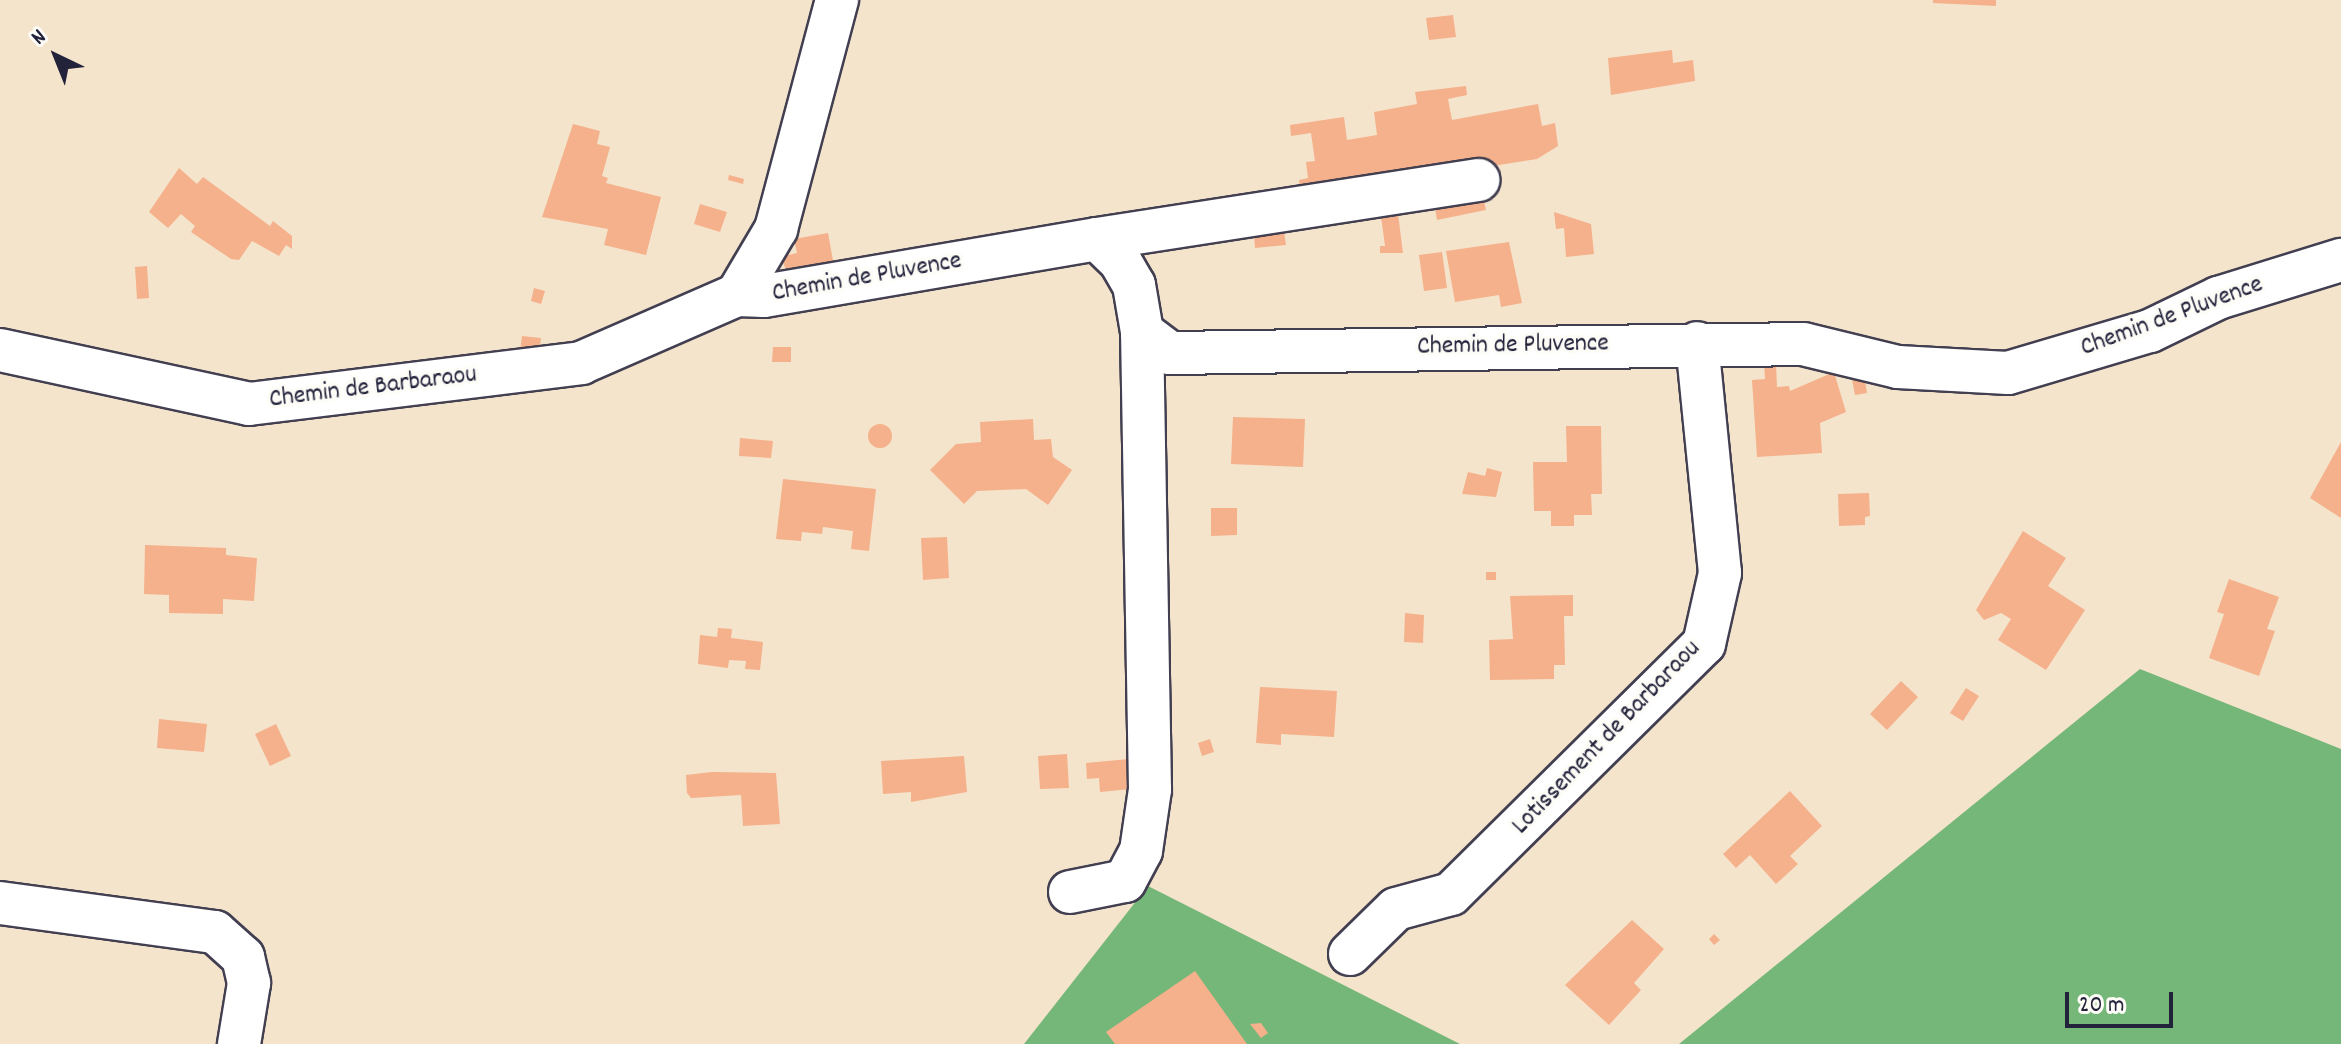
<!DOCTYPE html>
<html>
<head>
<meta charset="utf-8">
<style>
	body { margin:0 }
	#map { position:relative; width:2341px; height:1044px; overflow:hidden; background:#f5e4cc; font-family:Dekko,sans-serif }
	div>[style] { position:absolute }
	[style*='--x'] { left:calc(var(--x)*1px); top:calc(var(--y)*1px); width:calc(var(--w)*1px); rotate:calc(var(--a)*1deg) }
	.forest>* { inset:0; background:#75b679 }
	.building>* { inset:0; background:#f4b18b }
	.round { border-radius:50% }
	.roads { filter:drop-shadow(2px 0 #423f51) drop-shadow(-2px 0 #423f51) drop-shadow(0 2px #423f51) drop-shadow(0 -2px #423f51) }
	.minor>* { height:42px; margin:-21px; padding:0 21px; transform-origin:21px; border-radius:21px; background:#fff }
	span { translate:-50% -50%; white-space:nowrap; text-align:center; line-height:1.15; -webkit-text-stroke:7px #fdfcf7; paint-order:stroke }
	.street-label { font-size:26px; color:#22223b }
	.north { position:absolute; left:16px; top:16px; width:80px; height:80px; -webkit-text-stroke:6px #fdfcf7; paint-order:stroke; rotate:317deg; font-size:22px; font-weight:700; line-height:32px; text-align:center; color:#22223b }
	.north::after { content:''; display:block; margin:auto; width:28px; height:36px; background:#22223b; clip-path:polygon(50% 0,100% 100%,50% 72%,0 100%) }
	.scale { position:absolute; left:2065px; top:992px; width:108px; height:36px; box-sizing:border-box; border:4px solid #22223b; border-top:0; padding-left:10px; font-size:24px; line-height:28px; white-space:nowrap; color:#22223b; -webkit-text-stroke:6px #fdfcf7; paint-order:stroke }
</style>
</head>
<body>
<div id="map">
	<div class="forest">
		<i style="clip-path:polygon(2140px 669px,2341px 749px,2341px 1044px,1679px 1044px)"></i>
		<i style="clip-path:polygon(1148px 886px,1460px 1044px,1024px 1044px)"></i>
	</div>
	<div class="building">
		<i style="clip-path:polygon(1933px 0,1996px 0,1996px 6px,1933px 3px)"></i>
		<i style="clip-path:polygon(1453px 15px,1456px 37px,1429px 40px,1426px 18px)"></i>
		<i style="clip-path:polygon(1672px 50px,1673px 63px,1693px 60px,1695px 81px,1611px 95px,1608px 58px)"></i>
		<i style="clip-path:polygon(1466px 86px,1467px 95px,1448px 99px,1452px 120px,1538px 104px,1542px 126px,1555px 123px,1558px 146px,1537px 159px,1301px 196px,1299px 180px,1308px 178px,1306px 162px,1315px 161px,1311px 133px,1291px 136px,1290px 125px,1344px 117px,1347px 140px,1377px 135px,1374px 112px,1417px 104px,1415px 92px)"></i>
		<i style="clip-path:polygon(573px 124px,600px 131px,597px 144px,610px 147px,602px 176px,608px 178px,606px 183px,661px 197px,646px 255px,604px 245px,608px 229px,542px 217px)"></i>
		<i style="clip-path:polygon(179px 168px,197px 184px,203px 177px,270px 226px,273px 221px,292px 236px,292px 249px,286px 245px,279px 256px,252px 241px,239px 260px,231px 259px,191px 232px,195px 226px,181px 214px,168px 228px,149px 212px)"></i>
		<i style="clip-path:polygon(729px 175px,744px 179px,743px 184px,728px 180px)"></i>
		<i style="clip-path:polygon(1481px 189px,1486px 210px,1437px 220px,1433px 197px)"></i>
		<i style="clip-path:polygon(700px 204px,727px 212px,720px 232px,694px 224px)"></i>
		<i style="clip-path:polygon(1397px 206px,1403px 253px,1380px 253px,1380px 246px,1385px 246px,1380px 209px)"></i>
		<i style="clip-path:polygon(1554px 212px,1591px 224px,1594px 254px,1566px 257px,1564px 228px,1556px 229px)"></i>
		<i style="clip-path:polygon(1284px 231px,1286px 245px,1255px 248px,1254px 234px)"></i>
		<i style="clip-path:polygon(828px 233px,834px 266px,789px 275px,780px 257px,797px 253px,794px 239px)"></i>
		<i style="clip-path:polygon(1509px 242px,1522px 303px,1501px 307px,1499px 295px,1455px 302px,1446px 251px)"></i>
		<i style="clip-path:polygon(1442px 252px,1447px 288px,1424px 291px,1419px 255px)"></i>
		<i style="clip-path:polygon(147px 266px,149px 298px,137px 299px,135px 267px)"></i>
		<i style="clip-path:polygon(534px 288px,545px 291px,541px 304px,531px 301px)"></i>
		<i style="clip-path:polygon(522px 336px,541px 338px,539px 354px,520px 352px)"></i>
		<i style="clip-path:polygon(773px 347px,791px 347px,791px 362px,772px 362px)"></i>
		<i style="clip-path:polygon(1764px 363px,1776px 363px,1777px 387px,1789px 386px,1790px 391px,1834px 372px,1846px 412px,1820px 423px,1822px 453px,1757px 457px,1752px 380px,1765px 379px)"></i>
		<i style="clip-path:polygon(1851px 374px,1864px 375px,1867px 393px,1855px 395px)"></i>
		<i style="clip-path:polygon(1233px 417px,1305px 419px,1303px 467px,1231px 464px)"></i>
		<i style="clip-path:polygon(1033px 419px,1034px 440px,1051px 439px,1053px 457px,1072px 470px,1048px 505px,1026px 489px,977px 491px,964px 504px,930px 470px,956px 444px,981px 442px,980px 422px)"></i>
		<i class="round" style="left:868px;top:424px;width:24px;height:24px"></i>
		<i style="clip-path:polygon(1566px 426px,1601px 426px,1602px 494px,1591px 494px,1592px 515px,1574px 515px,1574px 526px,1551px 526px,1551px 511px,1534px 511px,1533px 462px,1567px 462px)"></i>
		<i style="clip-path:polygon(740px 438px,773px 441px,771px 458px,739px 456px)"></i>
		<i style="clip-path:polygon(2341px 442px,2341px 518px,2310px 498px)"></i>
		<i style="clip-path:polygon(1487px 468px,1502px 472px,1496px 497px,1462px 494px,1468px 472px,1485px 476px)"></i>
		<i style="clip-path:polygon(783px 479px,876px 489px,869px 551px,851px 549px,853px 531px,823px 527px,822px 534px,802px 532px,801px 541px,776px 539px)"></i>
		<i style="clip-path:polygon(1869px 493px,1870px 516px,1865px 517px,1865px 525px,1839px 526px,1838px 494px)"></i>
		<i style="clip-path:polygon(1211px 508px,1237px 508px,1237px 535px,1211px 536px)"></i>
		<i style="clip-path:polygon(2023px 531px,2066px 558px,2048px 586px,2085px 610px,2046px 670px,1998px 640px,2011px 619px,2001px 613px,1984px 620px,1976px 610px)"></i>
		<i style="clip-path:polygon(947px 537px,949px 578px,923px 580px,921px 538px)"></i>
		<i style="clip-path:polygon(145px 545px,226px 548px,226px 555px,257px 558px,254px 601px,223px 599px,223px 614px,169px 613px,169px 595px,144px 594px)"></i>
		<i style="clip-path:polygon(1486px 572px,1496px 572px,1496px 580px,1486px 580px)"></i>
		<i style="clip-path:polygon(2229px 579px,2279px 597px,2267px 629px,2275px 631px,2259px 676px,2209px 658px,2224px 614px,2217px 612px)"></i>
		<i style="clip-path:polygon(1573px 595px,1573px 616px,1564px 616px,1565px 665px,1554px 665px,1554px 679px,1490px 680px,1489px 640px,1513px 639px,1510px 596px)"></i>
		<i style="clip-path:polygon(1405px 613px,1424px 615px,1423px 643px,1404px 642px)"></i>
		<i style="clip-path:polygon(718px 628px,732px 629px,731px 638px,763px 642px,760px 670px,745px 669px,746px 661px,729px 660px,728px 668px,698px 664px,700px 635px,717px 637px)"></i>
		<i style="clip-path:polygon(1901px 681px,1918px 697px,1887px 730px,1870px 714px)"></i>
		<i style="clip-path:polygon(1260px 687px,1337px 691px,1334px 737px,1281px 734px,1281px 745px,1256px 743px)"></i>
		<i style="clip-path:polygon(1966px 688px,1979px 696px,1963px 721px,1950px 713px)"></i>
		<i style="clip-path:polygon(159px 719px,207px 724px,204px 752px,157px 748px)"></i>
		<i style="clip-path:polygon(276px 724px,291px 756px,270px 766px,255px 734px)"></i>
		<i style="clip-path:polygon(1210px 739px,1214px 752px,1202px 756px,1198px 743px)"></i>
		<i style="clip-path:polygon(1067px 754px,1069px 788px,1040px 789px,1038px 756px)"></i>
		<i style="clip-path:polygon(964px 756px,967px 792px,911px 802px,911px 792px,883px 794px,881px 761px)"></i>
		<i style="clip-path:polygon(1129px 759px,1131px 789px,1100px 792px,1099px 778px,1087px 779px,1086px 763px)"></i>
		<i style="clip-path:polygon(712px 772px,776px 773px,780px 824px,743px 826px,741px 795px,691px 798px,687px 793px,686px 775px)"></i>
		<i style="clip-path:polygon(1790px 791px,1822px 826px,1790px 856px,1798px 864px,1776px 884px,1750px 855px,1736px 868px,1723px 854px)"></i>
		<i style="clip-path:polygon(1632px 920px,1664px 949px,1634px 983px,1641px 990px,1609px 1025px,1565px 985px)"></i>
		<i style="clip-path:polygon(1714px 934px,1720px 940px,1714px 945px,1709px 939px)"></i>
		<i style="clip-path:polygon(1195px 971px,1247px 1044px,1115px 1044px,1106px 1032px)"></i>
		<i style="clip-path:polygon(1261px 1023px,1268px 1033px,1261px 1038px,1250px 1024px)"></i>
	</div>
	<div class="roads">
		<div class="minor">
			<i style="--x:1097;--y:239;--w:386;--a:-8.8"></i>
			<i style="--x:737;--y:295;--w:77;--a:-59.4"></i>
			<i style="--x:776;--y:229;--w:237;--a:-75.1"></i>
			<i style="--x:0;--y:350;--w:255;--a:12.2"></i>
			<i style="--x:249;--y:404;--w:335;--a:-7"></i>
			<i style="--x:581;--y:363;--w:170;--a:-23.6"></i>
			<i style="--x:737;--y:295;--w:27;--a:2"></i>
			<i style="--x:764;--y:296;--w:338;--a:-9.7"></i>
			<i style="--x:1097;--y:239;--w:32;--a:44"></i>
			<i style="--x:1120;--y:261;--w:28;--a:60"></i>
			<i style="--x:1134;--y:285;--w:48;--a:80.3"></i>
			<i style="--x:1142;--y:332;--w:35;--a:37"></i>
			<i style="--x:1170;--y:353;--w:633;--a:-0.81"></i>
			<i style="--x:1803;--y:344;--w:98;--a:13.6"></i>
			<i style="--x:1898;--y:367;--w:110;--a:3.1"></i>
			<i style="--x:2008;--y:373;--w:148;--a:-16.5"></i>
			<i style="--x:2150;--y:331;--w:76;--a:-25.9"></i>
			<i style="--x:2218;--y:298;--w:129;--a:-17.2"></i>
			<i style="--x:1070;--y:892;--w:56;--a:-11.3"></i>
			<i style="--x:1125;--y:881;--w:34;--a:-62"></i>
			<i style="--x:1141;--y:851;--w:63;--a:-81.7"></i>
			<i style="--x:1150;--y:789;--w:457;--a:-91"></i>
			<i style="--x:0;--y:903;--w:217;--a:7.7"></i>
			<i style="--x:215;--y:932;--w:38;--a:42"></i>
			<i style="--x:243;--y:957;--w:27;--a:77"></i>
			<i style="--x:249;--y:983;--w:62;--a:99.3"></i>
			<i style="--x:1350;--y:954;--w:64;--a:-44.4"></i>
			<i style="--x:1396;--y:909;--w:57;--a:-15.3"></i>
			<i style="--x:1451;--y:894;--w:356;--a:-44.7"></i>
			<i style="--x:1704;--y:644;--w:73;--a:-77.3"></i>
			<i style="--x:1720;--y:573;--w:231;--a:-95.7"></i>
		</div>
	</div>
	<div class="street-label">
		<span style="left:867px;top:278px;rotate:-10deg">Chemin de Pluvence</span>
		<span style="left:2172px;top:317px;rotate:-20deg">Chemin de Pluvence</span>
		<span style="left:1513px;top:346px;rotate:-1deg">Chemin de Pluvence</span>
		<span style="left:373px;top:388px;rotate:-7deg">Chemin de Barbaraou</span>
		<span style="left:1607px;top:738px;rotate:-46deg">Lotissement de Barbaraou</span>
	</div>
	<div class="north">N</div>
	<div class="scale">20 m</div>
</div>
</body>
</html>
